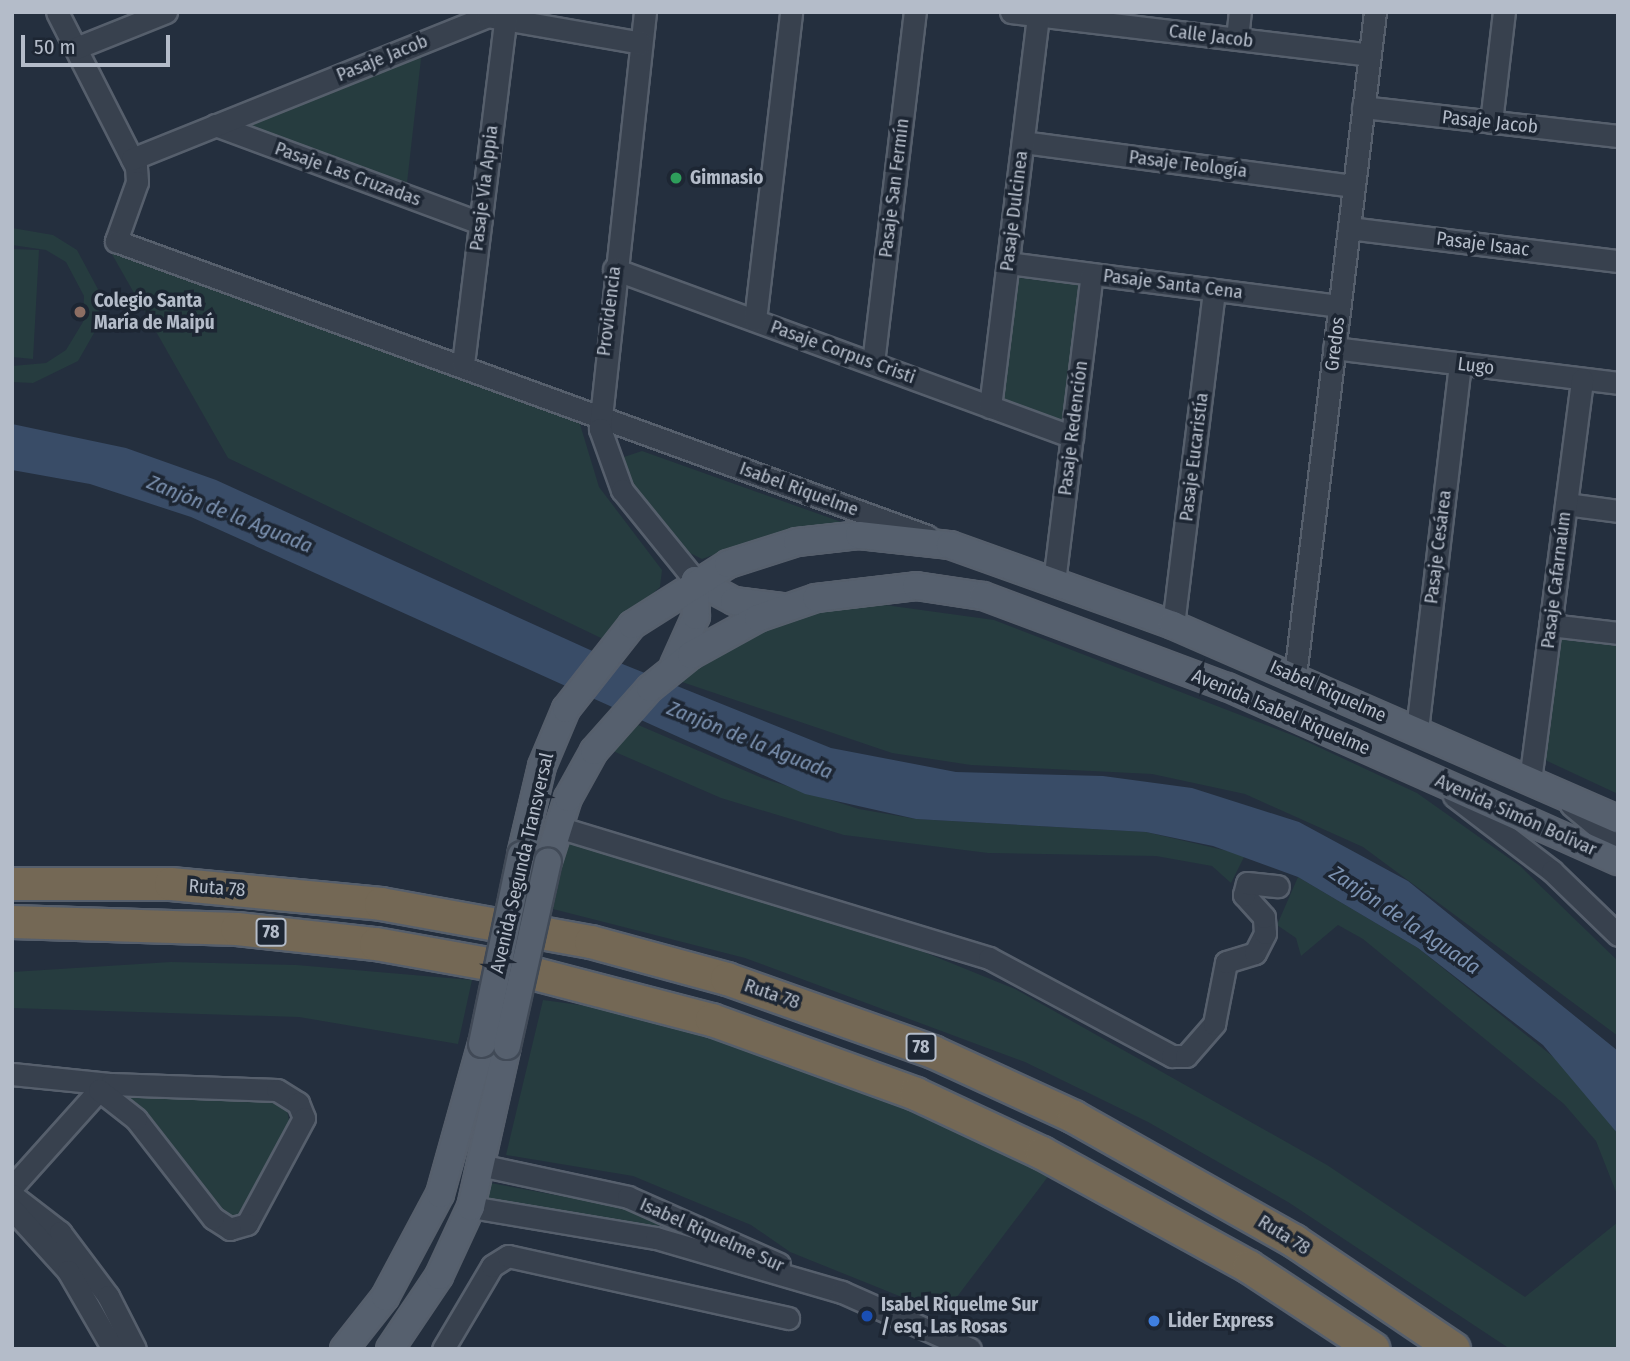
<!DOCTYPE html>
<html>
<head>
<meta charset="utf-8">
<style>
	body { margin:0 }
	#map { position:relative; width:1630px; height:1361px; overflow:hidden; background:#242f3e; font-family:"Fira Sans Condensed",sans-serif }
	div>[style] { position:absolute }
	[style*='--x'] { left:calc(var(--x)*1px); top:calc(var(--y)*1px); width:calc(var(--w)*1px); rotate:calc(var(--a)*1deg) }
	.green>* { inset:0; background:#263c3f }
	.water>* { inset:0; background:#394c67 }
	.roads { filter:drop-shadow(2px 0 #565f6c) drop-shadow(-2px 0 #565f6c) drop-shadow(0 2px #565f6c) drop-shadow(0 -2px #565f6c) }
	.minor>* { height:21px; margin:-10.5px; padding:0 10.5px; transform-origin:10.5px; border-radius:10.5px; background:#38414e }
	.major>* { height:26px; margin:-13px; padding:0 13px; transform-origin:13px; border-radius:13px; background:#56606e }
	.highway>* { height:32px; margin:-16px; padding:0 16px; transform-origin:16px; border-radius:16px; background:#746855 }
	.bridges { filter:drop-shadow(2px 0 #414a57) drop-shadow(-2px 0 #414a57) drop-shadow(0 2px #414a57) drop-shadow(0 -2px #414a57) }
	.major-bridge>* { height:26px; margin:-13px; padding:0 13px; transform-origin:13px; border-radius:13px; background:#56606e }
	.dots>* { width:19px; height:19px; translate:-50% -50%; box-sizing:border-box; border:4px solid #1d2633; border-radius:50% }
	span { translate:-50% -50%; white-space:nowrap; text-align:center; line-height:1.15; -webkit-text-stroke:7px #1d2633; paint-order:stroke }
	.shield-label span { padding:2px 5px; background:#1d2633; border:2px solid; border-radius:5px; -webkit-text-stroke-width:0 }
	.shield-label { font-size:18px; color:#b4bcc9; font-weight:700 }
	.street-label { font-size:19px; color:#b4bcc9 }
	.poi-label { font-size:19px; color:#b4bcc9; font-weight:700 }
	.left { translate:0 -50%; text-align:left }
	.water-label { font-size:21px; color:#7c92b1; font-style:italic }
	.frame { position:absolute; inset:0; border:14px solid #b4bcc9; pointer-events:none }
	.scale { position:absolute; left:21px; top:35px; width:149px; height:32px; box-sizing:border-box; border:4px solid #b4bcc9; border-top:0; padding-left:9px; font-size:21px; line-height:24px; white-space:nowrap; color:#b4bcc9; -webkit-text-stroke:5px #1d2633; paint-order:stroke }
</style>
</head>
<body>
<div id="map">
	<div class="green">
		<i style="clip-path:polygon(422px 50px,407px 183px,239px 122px)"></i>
		<i style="clip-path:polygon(12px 228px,53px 235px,77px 250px,100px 293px,98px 326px,78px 361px,33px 383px,12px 382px,12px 366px,46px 363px,66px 350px,83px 322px,84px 296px,66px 262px,46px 250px,12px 245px)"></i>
		<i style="clip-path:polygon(12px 249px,39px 250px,33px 359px,12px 357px)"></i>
		<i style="clip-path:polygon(109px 249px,579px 421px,599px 487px,662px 570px,660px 587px,603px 639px,228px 458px)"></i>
		<i style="clip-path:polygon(1011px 277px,1081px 285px,1065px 423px,996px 398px)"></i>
		<i style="clip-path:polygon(642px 451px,847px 524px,754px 540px,702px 559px,686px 551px,625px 479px,624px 457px)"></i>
		<i style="clip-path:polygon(885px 605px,994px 620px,1297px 737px,1417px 793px,1520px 866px,1618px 961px,1618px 1036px,1363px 847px,1245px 794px,1152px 774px,971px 765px,892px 753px,679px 681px,772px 624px,818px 611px)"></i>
		<i style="clip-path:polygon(1557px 639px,1618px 646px,1618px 794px,1545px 760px)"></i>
		<i style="clip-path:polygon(622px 718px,762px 778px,859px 809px,916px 819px,1146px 832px,1245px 855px,1231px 883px,1212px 866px,1156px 856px,988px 853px,844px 835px,721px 798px,606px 748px)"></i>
		<i style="clip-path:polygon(568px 841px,867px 929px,1015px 989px,1327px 1165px,1525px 1297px,1618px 1222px,1618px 1349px,1510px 1349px,1288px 1202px,1148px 1122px,1025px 1062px,745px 958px,553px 909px)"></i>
		<i style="clip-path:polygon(1298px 877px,1418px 948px,1572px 1072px,1618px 1134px,1618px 1197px,1596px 1141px,1564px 1104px,1363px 939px,1338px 925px,1301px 956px,1296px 938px,1277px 925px)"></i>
		<i style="clip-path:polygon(171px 962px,296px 965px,472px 980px,458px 1044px,299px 1017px,12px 1008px,12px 972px)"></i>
		<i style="clip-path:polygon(543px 1000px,609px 1009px,733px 1045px,864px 1091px,1050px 1174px,944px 1314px,790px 1252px,751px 1225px,633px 1176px,506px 1155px)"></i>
		<i style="clip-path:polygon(135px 1089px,270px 1100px,287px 1110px,290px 1125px,237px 1218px,221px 1213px,157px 1125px,126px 1097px)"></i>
		<i style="clip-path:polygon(485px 1182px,631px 1209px,671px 1225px,661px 1237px,482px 1201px)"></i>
	</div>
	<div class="water">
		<i style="clip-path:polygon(12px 424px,126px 448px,216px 480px,610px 659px,831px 748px,956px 772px,1103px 776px,1192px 788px,1299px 822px,1408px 881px,1618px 1051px,1618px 1134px,1543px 1045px,1418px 948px,1298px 877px,1213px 846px,1146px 832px,916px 819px,805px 794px,191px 517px,90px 484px,12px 470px)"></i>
	</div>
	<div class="roads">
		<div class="minor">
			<i style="--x:57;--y:12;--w:174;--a:63"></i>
			<i style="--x:136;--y:167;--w:15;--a:86"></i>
			<i style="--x:137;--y:182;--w:63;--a:109.6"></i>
			<i style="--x:116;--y:241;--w:863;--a:19.99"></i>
			<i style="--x:645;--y:12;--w:419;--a:96.2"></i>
			<i style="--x:600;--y:429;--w:65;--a:70.2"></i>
			<i style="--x:622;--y:490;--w:116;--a:51"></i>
			<i style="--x:1011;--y:12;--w:361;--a:6.8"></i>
			<i style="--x:1237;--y:39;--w:27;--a:-84"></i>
			<i style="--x:76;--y:48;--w:97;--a:-21.8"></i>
			<i style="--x:1363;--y:107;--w:257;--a:6.5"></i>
			<i style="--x:1491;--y:122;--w:111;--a:-83.3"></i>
			<i style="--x:215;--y:125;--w:283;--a:20.3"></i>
			<i style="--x:1023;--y:142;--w:333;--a:7.6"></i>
			<i style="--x:132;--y:159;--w:383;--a:-21.9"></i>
			<i style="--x:487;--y:16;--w:156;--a:9.9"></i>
			<i style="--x:1349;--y:228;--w:271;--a:7"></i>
			<i style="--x:1008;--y:263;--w:334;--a:7.4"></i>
			<i style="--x:614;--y:269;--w:488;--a:20.1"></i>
			<i style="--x:755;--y:320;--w:310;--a:-83.3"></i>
			<i style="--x:1334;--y:348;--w:286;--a:7"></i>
			<i style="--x:873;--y:363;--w:354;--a:-83.2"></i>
			<i style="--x:463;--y:364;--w:355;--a:-83"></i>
			<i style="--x:990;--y:407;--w:394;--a:-83"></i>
			<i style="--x:1566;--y:504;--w:52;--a:7.7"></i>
			<i style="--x:1054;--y:582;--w:310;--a:-83"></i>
			<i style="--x:1173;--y:625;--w:337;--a:-83"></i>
			<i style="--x:1550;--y:625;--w:68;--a:6.7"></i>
			<i style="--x:1295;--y:676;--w:669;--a:-83.13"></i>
			<i style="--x:1417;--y:730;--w:369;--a:-83.3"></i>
			<i style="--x:1530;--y:781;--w:405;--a:-82.6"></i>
			<i style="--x:1454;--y:796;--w:123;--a:37.4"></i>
			<i style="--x:1552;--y:871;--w:92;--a:44.1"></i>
			<i style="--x:1571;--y:805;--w:61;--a:39.7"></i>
			<i style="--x:558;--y:827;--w:450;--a:16.9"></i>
			<i style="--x:989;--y:958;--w:208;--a:28.2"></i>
			<i style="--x:1172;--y:1056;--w:14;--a:0"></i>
			<i style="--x:1186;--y:1056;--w:43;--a:-48.8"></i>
			<i style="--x:1214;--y:1024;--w:63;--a:-79"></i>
			<i style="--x:1226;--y:962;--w:30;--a:-17"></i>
			<i style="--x:1255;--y:953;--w:22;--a:-63"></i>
			<i style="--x:1265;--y:933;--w:16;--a:-94"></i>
			<i style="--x:1264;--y:917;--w:30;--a:-132"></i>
			<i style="--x:1244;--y:895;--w:12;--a:-76"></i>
			<i style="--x:1247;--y:883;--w:31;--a:6"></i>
			<i style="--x:12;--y:1074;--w:100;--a:5.8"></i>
			<i style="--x:484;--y:1166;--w:147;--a:12.1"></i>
			<i style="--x:628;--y:1197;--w:165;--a:23.9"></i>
			<i style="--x:12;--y:1187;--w:130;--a:-48.1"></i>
			<i style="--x:99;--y:1090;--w:13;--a:-27"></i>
			<i style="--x:111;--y:1084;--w:166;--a:2.1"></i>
			<i style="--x:277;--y:1090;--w:25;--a:32"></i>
			<i style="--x:298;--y:1103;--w:16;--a:68"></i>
			<i style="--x:304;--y:1118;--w:120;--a:118.3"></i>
			<i style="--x:247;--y:1224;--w:18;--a:164"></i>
			<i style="--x:230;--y:1229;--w:20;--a:-147"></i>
			<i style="--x:213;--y:1218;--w:125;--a:-127.9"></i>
			<i style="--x:136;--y:1119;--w:47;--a:-141.9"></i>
			<i style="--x:12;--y:1195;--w:61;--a:37.6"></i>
			<i style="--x:60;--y:1232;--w:80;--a:53.1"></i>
			<i style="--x:108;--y:1296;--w:59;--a:63"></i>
			<i style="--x:471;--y:1207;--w:188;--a:9.5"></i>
			<i style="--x:656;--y:1238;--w:194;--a:16.2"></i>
			<i style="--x:842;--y:1292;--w:140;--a:24"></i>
			<i style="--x:12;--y:1209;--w:84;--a:47.9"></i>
			<i style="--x:68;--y:1271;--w:90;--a:60"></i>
			<i style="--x:443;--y:1349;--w:96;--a:-59.4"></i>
			<i style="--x:492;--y:1266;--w:19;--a:-32"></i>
			<i style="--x:508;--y:1256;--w:287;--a:12.5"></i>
		</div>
		<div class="major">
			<i style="--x:695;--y:580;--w:44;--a:28.3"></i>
			<i style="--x:734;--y:601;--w:48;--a:7.1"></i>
			<i style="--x:674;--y:665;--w:54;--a:-65.8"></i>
			<i style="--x:696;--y:616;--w:36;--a:-92"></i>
			<i style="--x:521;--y:855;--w:91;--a:-76.7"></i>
			<i style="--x:542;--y:766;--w:62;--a:-67.2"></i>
			<i style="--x:566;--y:709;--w:107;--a:-51.8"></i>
			<i style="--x:632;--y:625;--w:114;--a:-32.4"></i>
			<i style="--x:728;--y:564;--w:72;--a:-17.7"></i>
			<i style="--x:797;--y:542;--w:62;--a:-6.4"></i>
			<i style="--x:859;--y:535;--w:92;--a:6.3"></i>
			<i style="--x:950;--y:545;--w:237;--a:19.7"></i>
			<i style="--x:1173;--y:625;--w:485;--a:23.6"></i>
			<i style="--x:548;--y:861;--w:66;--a:-72.4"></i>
			<i style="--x:568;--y:798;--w:54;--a:-61"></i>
			<i style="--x:594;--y:751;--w:84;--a:-48.4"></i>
			<i style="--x:650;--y:688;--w:53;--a:-38.8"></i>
			<i style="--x:691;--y:655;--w:77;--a:-28.9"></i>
			<i style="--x:758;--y:618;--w:61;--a:-19"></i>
			<i style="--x:816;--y:598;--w:101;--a:-6.8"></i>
			<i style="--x:916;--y:586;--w:68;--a:8.5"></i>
			<i style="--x:983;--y:596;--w:260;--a:20.5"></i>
			<i style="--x:1227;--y:687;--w:428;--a:24"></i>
			<i style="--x:344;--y:1349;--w:66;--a:-51.7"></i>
			<i style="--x:385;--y:1297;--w:117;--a:-61.9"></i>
			<i style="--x:440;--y:1194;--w:156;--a:-74.4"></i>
			<i style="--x:390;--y:1349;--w:88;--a:-56.1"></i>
			<i style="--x:439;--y:1276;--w:76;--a:-65.1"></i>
			<i style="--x:471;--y:1207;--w:165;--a:-77.4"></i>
		</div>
		<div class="highway">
			<i style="--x:12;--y:884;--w:159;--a:0"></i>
			<i style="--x:171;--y:884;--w:211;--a:5.4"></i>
			<i style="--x:381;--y:904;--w:213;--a:10.3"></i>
			<i style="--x:591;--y:942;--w:141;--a:15.2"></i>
			<i style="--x:727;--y:979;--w:219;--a:19.5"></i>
			<i style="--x:933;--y:1052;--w:155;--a:24.7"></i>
			<i style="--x:1074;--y:1117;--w:253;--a:29.4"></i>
			<i style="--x:1294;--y:1241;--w:193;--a:34"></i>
			<i style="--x:12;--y:922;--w:225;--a:1.8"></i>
			<i style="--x:237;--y:929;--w:140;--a:6.2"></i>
			<i style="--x:376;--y:944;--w:142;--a:10.1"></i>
			<i style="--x:516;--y:969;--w:203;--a:14.6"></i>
			<i style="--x:712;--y:1020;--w:217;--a:19.9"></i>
			<i style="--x:916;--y:1094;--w:139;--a:25.1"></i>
			<i style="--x:1042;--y:1153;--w:236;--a:28.8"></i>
			<i style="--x:1249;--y:1267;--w:149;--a:33.3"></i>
		</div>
	</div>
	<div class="bridges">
		<div class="major-bridge">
			<i style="--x:482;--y:1044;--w:193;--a:-78.3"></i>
			<i style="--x:507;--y:1046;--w:189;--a:-77.5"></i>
		</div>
	</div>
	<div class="dots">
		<i style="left:676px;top:178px;background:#2e9e5b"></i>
		<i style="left:80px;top:312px;background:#8d6e63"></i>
		<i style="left:867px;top:1316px;background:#1a4fb4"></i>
		<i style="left:1154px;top:1321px;background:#3f7fe0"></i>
	</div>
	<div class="shield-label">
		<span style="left:271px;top:932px">78</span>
		<span style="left:921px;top:1047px">78</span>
	</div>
	<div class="street-label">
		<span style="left:1211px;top:36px;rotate:7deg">Calle Jacob</span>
		<span style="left:382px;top:58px;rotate:-22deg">Pasaje Jacob</span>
		<span style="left:1490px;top:122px;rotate:6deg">Pasaje Jacob</span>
		<span style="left:1188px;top:164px;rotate:7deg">Pasaje Teología</span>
		<span style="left:348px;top:174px;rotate:20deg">Pasaje Las Cruzadas</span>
		<span style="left:484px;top:188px;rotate:-83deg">Pasaje Vía Appia</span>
		<span style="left:894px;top:188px;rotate:-83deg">Pasaje San Fermín</span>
		<span style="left:1014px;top:211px;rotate:-83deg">Pasaje Dulcinea</span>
		<span style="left:1483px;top:244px;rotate:7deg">Pasaje Isaac</span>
		<span style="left:1173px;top:284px;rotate:7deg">Pasaje Santa Cena</span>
		<span style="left:609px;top:311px;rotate:-83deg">Providencia</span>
		<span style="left:1335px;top:344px;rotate:-83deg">Gredos</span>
		<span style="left:843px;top:352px;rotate:20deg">Pasaje Corpus Cristi</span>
		<span style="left:1476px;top:366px;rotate:7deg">Lugo</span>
		<span style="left:1073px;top:428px;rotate:-83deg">Pasaje Redención</span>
		<span style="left:1194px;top:457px;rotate:-83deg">Pasaje Eucaristía</span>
		<span style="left:799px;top:489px;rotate:20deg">Isabel Riquelme</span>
		<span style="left:1438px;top:547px;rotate:-83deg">Pasaje Cesárea</span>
		<span style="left:1556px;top:580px;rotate:-83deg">Pasaje Cafarnaúm</span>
		<span style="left:1328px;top:691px;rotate:24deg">Isabel Riquelme</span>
		<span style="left:1281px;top:712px;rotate:23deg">Avenida Isabel Riquelme</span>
		<span style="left:1516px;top:815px;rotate:24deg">Avenida Simón Bolívar</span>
		<span style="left:522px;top:863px;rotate:-77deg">Avenida Segunda Transversal</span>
		<span style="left:217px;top:888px;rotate:4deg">Ruta 78</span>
		<span style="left:772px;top:994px;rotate:19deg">Ruta 78</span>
		<span style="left:712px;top:1235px;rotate:24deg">Isabel Riquelme Sur</span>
		<span style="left:1284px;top:1235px;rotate:32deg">Ruta 78</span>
	</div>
	<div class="poi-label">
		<span class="left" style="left:690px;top:178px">Gimnasio</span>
		<span class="left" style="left:94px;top:312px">Colegio Santa<br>María de Maipú</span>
		<span class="left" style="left:881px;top:1316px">Isabel Riquelme Sur<br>/ esq. Las Rosas</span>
		<span class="left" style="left:1168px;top:1321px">Lider Express</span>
	</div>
	<div class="water-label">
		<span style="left:230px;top:514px;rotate:22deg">Zanjón de la Aguada</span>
		<span style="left:750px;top:740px;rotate:22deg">Zanjón de la Aguada</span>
		<span style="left:1405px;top:920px;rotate:34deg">Zanjón de la Aguada</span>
	</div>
	<div class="frame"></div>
	<div class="scale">50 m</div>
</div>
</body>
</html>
